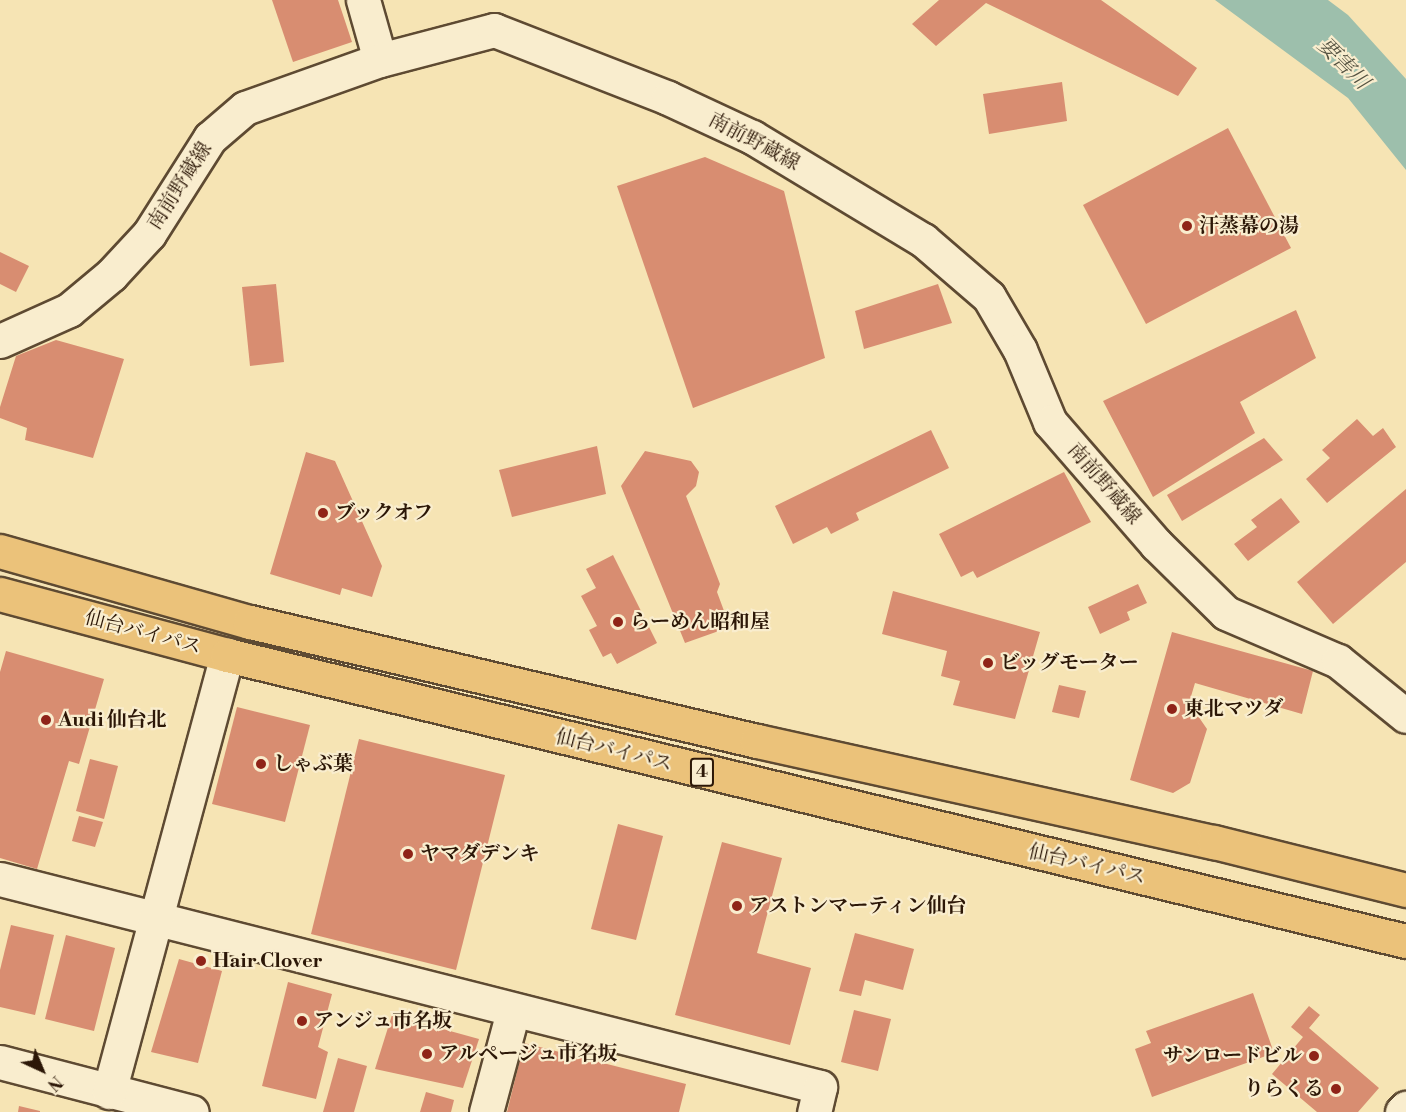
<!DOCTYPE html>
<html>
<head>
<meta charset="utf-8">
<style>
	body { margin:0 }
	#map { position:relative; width:1406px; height:1112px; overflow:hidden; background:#f6e4b4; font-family:"Libre Bodoni","Noto Serif JP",serif }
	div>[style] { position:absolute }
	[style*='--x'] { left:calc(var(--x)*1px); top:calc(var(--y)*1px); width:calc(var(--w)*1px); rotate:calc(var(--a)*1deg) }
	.water>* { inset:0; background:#9dbfac }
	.building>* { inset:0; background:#d88d71 }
	.roads { filter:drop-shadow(2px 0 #5e4a32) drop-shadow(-2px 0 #5e4a32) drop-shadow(0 2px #5e4a32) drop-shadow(0 -2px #5e4a32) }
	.minor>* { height:33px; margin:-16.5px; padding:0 16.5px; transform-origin:16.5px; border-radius:16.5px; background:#f9edce }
	.highway>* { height:33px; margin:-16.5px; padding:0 16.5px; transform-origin:16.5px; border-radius:16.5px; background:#ebc27a }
	.dots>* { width:16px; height:16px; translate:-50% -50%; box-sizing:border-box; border:3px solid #f9edce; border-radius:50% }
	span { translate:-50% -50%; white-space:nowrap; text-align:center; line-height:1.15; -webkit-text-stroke:4.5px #f9edce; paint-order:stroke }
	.shield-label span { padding:2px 4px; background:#f9edce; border:2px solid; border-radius:4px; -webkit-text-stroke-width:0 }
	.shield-label { font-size:18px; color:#2c1707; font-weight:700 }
	.street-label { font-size:20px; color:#2c1707 }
	.poi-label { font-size:20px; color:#2c1707; font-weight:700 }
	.left { translate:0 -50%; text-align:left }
	.right { translate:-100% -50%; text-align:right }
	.water-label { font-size:21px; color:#545241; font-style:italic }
	.north { position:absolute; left:12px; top:1040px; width:60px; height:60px; -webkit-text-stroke:4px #f9edce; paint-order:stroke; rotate:136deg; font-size:16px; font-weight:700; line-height:24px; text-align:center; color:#2c1707 }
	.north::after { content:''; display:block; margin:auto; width:21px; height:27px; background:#2c1707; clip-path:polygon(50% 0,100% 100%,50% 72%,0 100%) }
</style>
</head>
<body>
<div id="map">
	<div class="water">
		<i style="clip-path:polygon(1215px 0,1328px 0,1348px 15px,1406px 79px,1406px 170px,1348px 98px)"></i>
	</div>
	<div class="building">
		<i style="clip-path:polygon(272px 0,338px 0,352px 42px,293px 62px)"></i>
		<i style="clip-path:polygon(939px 0,1101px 0,1197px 68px,1178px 96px,986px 3px,936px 46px,912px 24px)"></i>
		<i style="clip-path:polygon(1062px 82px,1067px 121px,989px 134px,983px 94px)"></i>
		<i style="clip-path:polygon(1228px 128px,1291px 248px,1146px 324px,1083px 205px)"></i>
		<i style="clip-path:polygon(705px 157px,784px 191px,825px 358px,693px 408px,617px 186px)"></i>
		<i style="clip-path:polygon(0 252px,29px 266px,16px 292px,0 284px)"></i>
		<i style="clip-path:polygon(276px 284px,284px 362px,250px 366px,242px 287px)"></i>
		<i style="clip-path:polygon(938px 284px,952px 323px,864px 349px,855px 311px)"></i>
		<i style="clip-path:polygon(1296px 310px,1316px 358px,1240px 402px,1255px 433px,1153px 497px,1103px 401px)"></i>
		<i style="clip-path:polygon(56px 340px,124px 359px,93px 458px,25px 440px,27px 428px,0 418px,0 407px,16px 356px)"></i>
		<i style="clip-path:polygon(1357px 419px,1373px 436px,1383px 428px,1396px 447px,1327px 503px,1306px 479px,1330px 458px,1322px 450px)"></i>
		<i style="clip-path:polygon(931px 430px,949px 468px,856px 513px,859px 520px,831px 534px,827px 527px,793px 544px,775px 506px)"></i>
		<i style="clip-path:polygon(1264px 438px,1283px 460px,1182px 521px,1167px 495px)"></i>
		<i style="clip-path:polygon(597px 446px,606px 494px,512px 517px,499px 470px)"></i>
		<i style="clip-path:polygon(645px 451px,691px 461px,699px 472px,696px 486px,686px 496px,720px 584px,717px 592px,730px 627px,685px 643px,621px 486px)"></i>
		<i style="clip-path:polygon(306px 452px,335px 461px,382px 566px,372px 597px,342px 588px,340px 595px,270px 574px)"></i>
		<i style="clip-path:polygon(1064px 472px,1091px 522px,977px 578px,973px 571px,961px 577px,939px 534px)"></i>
		<i style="clip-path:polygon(1406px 489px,1406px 562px,1333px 624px,1297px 582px)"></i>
		<i style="clip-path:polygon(1281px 498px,1300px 522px,1248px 561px,1234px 544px,1257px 527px,1251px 520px)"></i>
		<i style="clip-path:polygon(613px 555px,657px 643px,617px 664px,611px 653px,603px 657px,589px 630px,597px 626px,581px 596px,596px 588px,586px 569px)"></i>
		<i style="clip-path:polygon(1138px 584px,1147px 603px,1127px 612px,1130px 620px,1100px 634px,1088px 607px)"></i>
		<i style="clip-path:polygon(893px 591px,1040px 632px,1015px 719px,953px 705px,960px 681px,941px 676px,947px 651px,882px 634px)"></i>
		<i style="clip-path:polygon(1172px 632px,1313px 671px,1302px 714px,1195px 683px,1189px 703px,1207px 729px,1190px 783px,1173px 793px,1130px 780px)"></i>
		<i style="clip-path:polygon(6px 651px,104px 679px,79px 764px,69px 761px,37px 869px,0 858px,0 672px)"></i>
		<i style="clip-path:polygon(1059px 685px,1086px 691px,1079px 718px,1052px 712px)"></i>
		<i style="clip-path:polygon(237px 707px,310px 725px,285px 822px,212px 804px)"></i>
		<i style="clip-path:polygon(359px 739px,505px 775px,456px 970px,311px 934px)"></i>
		<i style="clip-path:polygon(90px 759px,118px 766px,104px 819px,76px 811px)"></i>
		<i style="clip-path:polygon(79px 816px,103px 822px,95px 847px,72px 841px)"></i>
		<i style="clip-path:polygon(618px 824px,663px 836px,636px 940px,591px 929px)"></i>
		<i style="clip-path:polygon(722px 842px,782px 858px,757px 953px,811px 968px,790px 1045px,675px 1015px)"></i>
		<i style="clip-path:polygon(11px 925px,54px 935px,35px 1015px,0 1007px,0 970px)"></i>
		<i style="clip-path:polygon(855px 933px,914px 949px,903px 990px,865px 980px,861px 996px,839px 991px)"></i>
		<i style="clip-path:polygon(66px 935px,115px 948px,94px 1031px,45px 1019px)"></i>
		<i style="clip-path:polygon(179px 959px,222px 971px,198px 1063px,151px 1052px)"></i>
		<i style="clip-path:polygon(288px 982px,332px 994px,318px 1047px,328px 1052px,316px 1099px,262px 1086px)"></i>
		<i style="clip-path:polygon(1253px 993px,1274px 1053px,1152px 1097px,1135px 1049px,1151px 1043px,1146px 1031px)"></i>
		<i style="clip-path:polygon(1309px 1006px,1320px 1015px,1309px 1028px,1379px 1088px,1358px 1112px,1317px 1112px,1272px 1074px,1303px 1037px,1291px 1027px)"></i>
		<i style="clip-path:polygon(854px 1010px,891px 1019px,878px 1071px,841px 1062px)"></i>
		<i style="clip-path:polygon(392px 1015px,479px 1039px,463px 1088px,375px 1069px)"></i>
		<i style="clip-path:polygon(524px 1043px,686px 1084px,679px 1112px,507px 1112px)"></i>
		<i style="clip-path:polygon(338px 1058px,367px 1066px,354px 1112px,323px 1112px)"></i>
		<i style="clip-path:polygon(426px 1092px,454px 1100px,451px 1112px,420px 1112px)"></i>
		<i style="clip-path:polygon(19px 1106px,40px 1111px,40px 1112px,18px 1112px)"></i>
	</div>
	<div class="roads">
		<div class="minor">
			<i style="--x:363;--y:0;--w:62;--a:74.2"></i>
			<i style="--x:0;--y:341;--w:76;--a:-24.2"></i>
			<i style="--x:69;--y:310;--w:55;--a:-39.8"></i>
			<i style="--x:111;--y:275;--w:56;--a:-47.2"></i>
			<i style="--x:149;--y:234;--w:114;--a:-57.6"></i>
			<i style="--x:210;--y:138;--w:46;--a:-40.6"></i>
			<i style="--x:245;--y:108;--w:143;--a:-19.6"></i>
			<i style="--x:380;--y:60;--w:118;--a:-14.7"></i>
			<i style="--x:494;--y:30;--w:187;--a:21.3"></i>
			<i style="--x:668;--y:98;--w:93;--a:24.9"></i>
			<i style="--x:752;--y:137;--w:200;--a:31.1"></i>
			<i style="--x:923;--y:240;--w:87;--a:40.8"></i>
			<i style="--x:989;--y:297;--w:61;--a:59.7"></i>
			<i style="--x:1020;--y:350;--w:78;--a:67.4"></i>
			<i style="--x:1050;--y:422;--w:162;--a:49"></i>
			<i style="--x:1156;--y:544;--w:98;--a:44.6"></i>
			<i style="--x:1226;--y:613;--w:122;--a:23.2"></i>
			<i style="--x:1338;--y:661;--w:87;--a:39"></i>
			<i style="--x:0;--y:879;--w:846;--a:14.23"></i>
			<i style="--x:820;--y:1087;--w:26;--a:103"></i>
			<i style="--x:0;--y:1062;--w:198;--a:14.6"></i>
			<i style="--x:109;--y:1092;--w:453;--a:-74.9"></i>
			<i style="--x:486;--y:1112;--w:105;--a:-75"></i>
			<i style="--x:1402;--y:1112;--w:6;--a:-45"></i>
		</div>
		<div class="highway">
			<i style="--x:0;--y:551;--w:260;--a:15.9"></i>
			<i style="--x:250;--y:622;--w:521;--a:13.21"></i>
			<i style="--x:757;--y:741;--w:468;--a:12.5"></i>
			<i style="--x:1214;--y:842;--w:198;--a:14"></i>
			<i style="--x:0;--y:594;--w:235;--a:15"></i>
			<i style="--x:227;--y:655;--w:1213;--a:13.64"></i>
		</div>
	</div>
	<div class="dots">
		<i style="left:1187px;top:226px;background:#8f2418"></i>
		<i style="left:323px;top:513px;background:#8f2418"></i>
		<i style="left:618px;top:622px;background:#8f2418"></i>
		<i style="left:988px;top:663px;background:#8f2418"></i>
		<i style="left:1172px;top:709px;background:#8f2418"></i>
		<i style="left:46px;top:720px;background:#8f2418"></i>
		<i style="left:261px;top:764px;background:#8f2418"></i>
		<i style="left:408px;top:854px;background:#8f2418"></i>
		<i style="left:737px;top:906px;background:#8f2418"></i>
		<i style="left:201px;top:961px;background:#8f2418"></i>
		<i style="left:302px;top:1021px;background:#8f2418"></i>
		<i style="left:427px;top:1054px;background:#8f2418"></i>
		<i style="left:1314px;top:1056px;background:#8f2418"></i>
		<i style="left:1336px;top:1089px;background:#8f2418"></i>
	</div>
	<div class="shield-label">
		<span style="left:702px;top:772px">4</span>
	</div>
	<div class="street-label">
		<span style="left:754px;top:142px;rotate:28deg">南前野蔵線</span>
		<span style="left:180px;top:186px;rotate:-57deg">南前野蔵線</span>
		<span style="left:1104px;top:484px;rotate:49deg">南前野蔵線</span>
		<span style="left:143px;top:633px;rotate:15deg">仙台バイパス</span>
		<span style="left:614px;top:751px;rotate:14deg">仙台バイパス</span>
		<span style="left:1087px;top:865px;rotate:13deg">仙台バイパス</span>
	</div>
	<div class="poi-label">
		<span class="left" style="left:1199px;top:226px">汗蒸幕の湯</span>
		<span class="left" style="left:335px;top:513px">ブックオフ</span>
		<span class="left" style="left:630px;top:622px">らーめん昭和屋</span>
		<span class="left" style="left:1000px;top:663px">ビッグモーター</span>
		<span class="left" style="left:1184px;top:709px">東北マツダ</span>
		<span class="left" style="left:58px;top:720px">Audi 仙台北</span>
		<span class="left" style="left:273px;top:764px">しゃぶ葉</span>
		<span class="left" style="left:420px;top:854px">ヤマダデンキ</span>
		<span class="left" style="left:749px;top:906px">アストンマーティン仙台</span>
		<span class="left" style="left:213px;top:961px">Hair Clover</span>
		<span class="left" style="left:314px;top:1021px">アンジュ市名坂</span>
		<span class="left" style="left:439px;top:1054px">アルページュ市名坂</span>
		<span class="right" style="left:1302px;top:1056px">サンロードビル</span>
		<span class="right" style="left:1324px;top:1089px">りらくる</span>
	</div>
	<div class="water-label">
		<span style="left:1343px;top:64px;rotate:45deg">要害川</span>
	</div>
	<div class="north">N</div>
</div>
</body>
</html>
